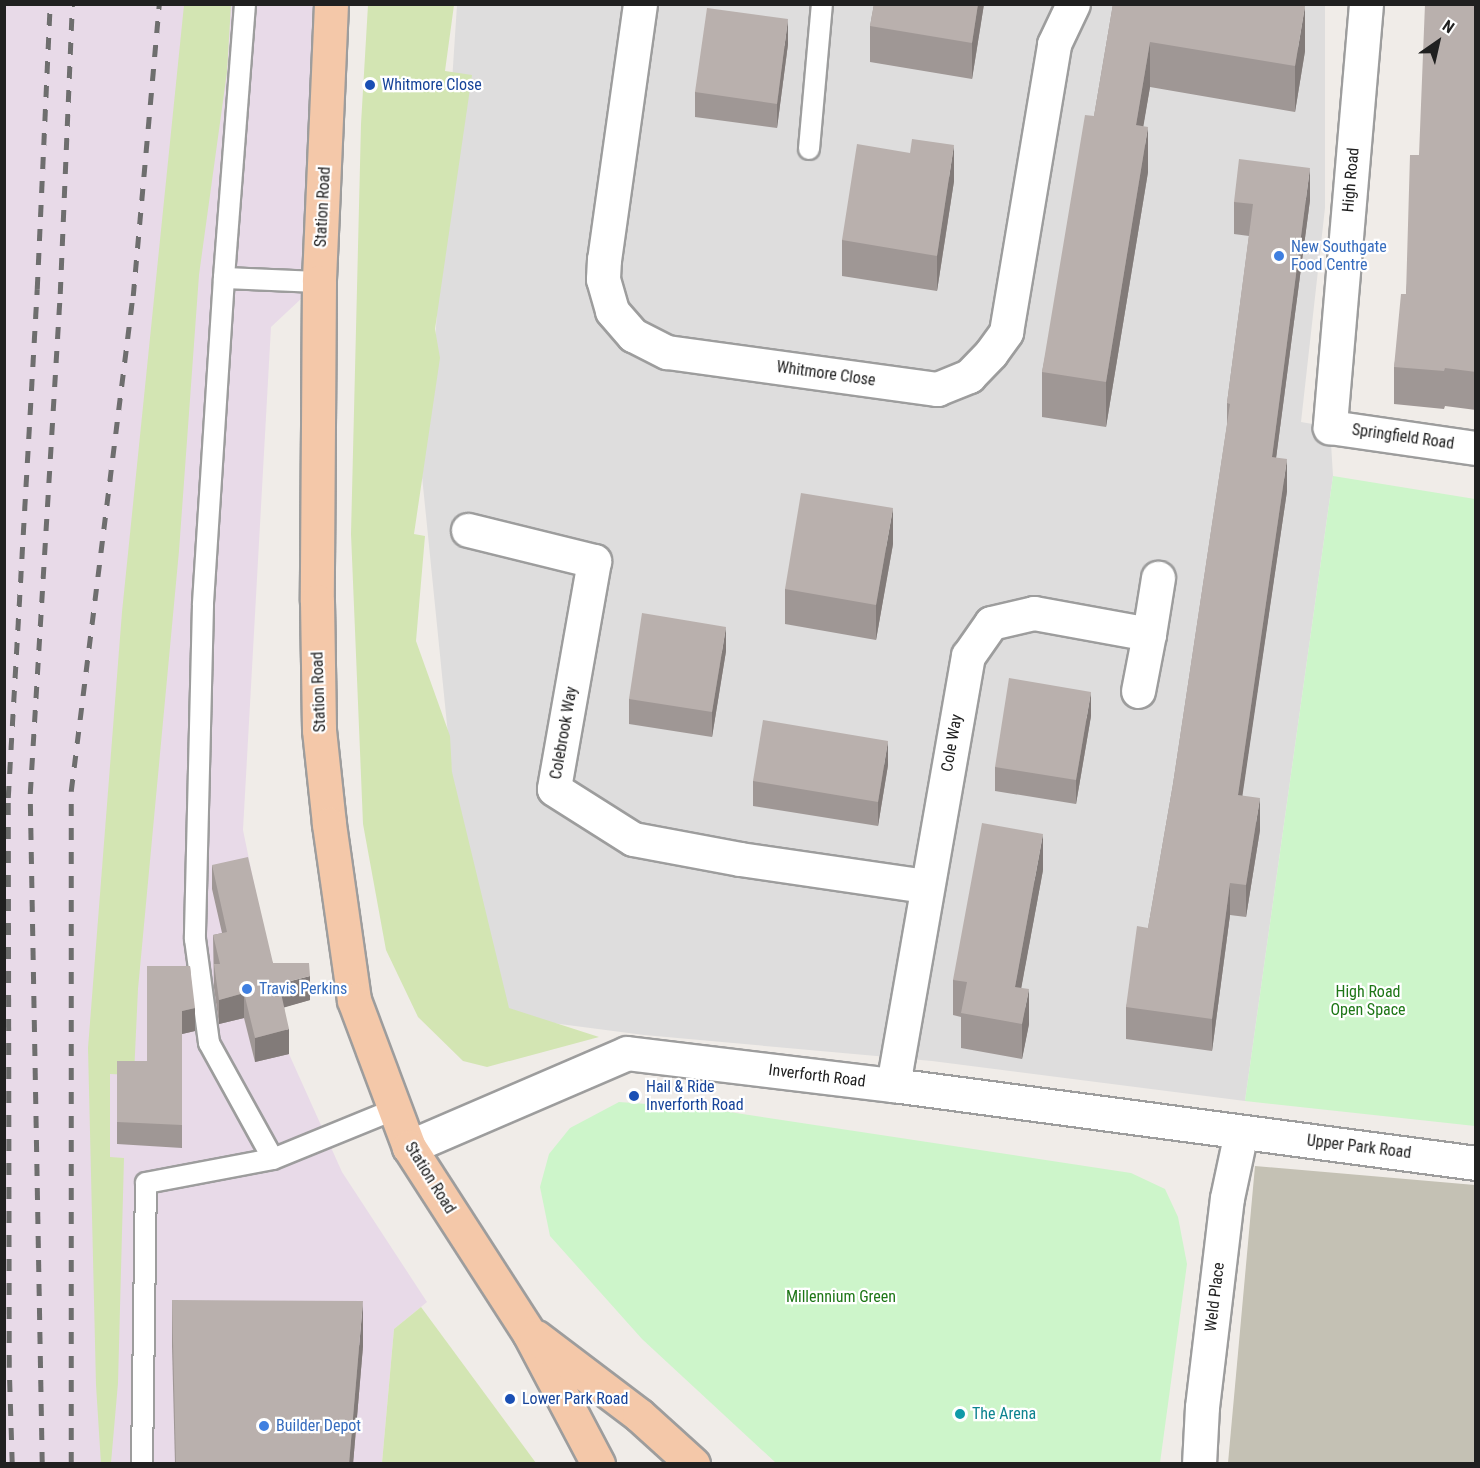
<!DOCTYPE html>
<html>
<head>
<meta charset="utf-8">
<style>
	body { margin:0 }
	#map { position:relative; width:1480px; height:1468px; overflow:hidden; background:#f0ece8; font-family:"Roboto Condensed",sans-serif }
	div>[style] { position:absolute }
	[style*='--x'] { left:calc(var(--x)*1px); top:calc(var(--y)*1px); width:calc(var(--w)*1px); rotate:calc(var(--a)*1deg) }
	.residential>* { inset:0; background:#dedddd }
	.industrial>* { inset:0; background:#e8dae8 }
	.construction>* { inset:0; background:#c4c1b4 }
	.grass>* { inset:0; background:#d3e5b3 }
	.park>* { inset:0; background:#cdf5ca }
	.roads { filter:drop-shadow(2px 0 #9d9d9d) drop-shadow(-2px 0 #9d9d9d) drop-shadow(0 2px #9d9d9d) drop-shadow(0 -2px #9d9d9d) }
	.lane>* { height:20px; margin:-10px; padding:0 10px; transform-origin:10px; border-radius:10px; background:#fff }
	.street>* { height:33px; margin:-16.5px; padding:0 16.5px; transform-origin:16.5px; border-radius:16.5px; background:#fff }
	.primary>* { height:33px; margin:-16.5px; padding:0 16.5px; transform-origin:16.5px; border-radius:16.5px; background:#f4c8a9 }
	.rail>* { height:4.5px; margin-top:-2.25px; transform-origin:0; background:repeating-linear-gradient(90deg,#6e6e6e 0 12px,transparent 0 24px) }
	.wall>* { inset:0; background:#9f9795 }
	.shaded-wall>* { inset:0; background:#827b79 }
	.building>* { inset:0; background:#b9b0ad }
	.dots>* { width:16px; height:16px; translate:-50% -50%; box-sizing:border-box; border:3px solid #fff; border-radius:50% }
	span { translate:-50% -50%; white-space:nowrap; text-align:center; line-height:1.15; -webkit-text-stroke:4.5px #fff; paint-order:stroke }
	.transit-label { font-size:16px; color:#164399 }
	.left { translate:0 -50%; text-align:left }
	.street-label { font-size:16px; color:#202020 }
	.shop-label { font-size:16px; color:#366cbe }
	.park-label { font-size:16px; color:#1d7616 }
	.culture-label { font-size:16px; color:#0d838f }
	.frame { position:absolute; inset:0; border:6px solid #202020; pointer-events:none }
	.north { position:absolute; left:1408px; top:12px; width:60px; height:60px; -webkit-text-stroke:4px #fff; paint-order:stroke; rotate:34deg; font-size:16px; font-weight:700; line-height:24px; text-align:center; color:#202020 }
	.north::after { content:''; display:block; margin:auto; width:21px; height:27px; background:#202020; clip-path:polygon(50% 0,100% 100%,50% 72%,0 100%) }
</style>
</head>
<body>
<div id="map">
	<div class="residential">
		<i style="clip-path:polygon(457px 5px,1325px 5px,1325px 208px,1301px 422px,1330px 427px,1333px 476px,1245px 1101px,932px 1061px,644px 1035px,476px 1013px,422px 476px,432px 388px)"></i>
	</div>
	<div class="industrial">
		<i style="clip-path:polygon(5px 5px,331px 5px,319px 282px,271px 327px,243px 830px,289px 1054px,342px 1172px,427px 1302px,394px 1329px,382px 1463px,5px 1464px)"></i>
	</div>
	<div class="construction">
		<i style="clip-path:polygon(1255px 1166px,1475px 1185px,1475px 1463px,1228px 1463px)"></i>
	</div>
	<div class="grass">
		<i style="clip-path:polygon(184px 5px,231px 5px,227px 72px,199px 275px,179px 551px,138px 989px,134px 1075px,110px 1074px,110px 1157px,124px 1158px,118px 1383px,111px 1463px,101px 1464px,96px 1385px,88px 1048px,122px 612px)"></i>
		<i style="clip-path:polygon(368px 5px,454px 5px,445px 71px,472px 75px,435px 329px,440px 358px,414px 534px,425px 536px,416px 641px,450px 736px,452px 772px,509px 1008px,599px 1037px,487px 1067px,463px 1061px,418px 1017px,386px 950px,363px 824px,351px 534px,361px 124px)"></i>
		<i style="clip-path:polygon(421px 1307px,536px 1463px,382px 1463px,394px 1329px)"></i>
	</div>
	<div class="park">
		<i style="clip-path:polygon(1333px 476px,1475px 499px,1475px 1126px,1245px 1101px)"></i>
		<i style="clip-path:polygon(619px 1102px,703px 1108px,1131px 1173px,1165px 1189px,1178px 1217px,1187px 1264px,1160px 1463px,776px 1463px,642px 1339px,550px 1236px,540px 1187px,549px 1154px,570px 1128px)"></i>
	</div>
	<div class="roads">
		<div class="lane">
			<i style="--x:245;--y:4;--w:275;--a:94.4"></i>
			<i style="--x:224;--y:278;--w:95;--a:2.4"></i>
			<i style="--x:809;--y:149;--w:146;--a:-84.9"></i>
			<i style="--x:224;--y:278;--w:328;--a:93.7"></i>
			<i style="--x:203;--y:605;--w:334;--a:91.4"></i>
			<i style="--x:195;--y:939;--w:105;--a:82.3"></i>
			<i style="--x:209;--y:1043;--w:132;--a:61.1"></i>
			<i style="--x:273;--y:1159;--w:130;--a:-22.2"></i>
			<i style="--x:142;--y:1464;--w:281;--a:-89.2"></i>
			<i style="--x:146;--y:1183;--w:129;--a:-10.7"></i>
		</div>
		<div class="street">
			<i style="--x:640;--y:4;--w:258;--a:98"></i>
			<i style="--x:604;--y:259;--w:20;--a:93"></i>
			<i style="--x:603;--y:279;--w:33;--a:74"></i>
			<i style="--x:612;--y:311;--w:32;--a:49"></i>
			<i style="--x:633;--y:335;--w:38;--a:27"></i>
			<i style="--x:667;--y:352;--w:273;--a:7.8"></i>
			<i style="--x:937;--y:389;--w:35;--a:-22"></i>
			<i style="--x:969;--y:376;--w:32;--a:-46"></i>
			<i style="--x:991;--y:353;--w:26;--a:-54"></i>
			<i style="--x:1006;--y:332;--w:292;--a:-80.5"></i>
			<i style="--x:1054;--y:44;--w:44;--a:-64.6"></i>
			<i style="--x:1366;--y:4;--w:425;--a:94.9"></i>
			<i style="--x:1330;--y:427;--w:148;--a:8.2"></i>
			<i style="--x:468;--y:530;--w:130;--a:13.8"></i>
			<i style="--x:594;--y:561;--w:231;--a:100"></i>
			<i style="--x:554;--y:789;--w:93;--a:32.3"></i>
			<i style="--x:633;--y:839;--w:109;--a:10.6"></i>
			<i style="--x:740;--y:859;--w:188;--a:8.3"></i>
			<i style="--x:1149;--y:634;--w:57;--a:-80.9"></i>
			<i style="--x:893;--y:1085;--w:436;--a:-80.1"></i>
			<i style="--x:968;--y:656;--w:40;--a:-55.1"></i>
			<i style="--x:991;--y:623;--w:44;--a:-13.1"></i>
			<i style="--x:1034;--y:613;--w:117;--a:10.3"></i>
			<i style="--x:1149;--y:634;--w:58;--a:100.9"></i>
			<i style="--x:409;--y:1147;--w:237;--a:-23.3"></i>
			<i style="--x:627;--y:1053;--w:268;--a:6.9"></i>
			<i style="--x:893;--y:1085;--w:588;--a:7.62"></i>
			<i style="--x:1199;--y:1464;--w:57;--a:-87"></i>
			<i style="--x:1202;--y:1407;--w:210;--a:-83.2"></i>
			<i style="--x:1227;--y:1198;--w:67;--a:-78"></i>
		</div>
		<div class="primary">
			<i style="--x:331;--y:4;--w:278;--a:92.5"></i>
			<i style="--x:319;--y:282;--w:319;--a:90.4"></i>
			<i style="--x:317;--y:601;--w:129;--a:89.1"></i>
			<i style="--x:319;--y:730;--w:95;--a:83.9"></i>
			<i style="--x:329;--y:824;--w:178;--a:81.9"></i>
			<i style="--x:354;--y:1000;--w:157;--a:69.5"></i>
			<i style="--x:409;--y:1147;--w:221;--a:57.2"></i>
			<i style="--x:529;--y:1333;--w:148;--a:62.2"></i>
			<i style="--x:536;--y:1337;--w:129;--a:37.1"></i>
			<i style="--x:639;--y:1415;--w:73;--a:42.2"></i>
		</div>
	</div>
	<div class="rail">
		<i style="--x:12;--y:1464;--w:97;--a:-91.8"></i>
		<i style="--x:9;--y:1367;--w:569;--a:-90.1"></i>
		<i style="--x:8;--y:798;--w:510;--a:-86.74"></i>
		<i style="--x:37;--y:289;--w:285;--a:-87.4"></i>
		<i style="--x:42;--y:1464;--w:670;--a:-91.03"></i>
		<i style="--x:30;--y:794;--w:501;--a:-86.57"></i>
		<i style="--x:60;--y:294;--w:290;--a:-87.6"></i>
		<i style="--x:71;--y:1464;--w:673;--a:-90"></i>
		<i style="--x:71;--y:791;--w:499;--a:-82.9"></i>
		<i style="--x:133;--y:296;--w:293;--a:-84.9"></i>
	</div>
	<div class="wall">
		<i style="clip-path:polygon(874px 4px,984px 4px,972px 79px,870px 62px,870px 26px)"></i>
		<i style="clip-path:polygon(1113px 4px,1305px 51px,1295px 112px,1150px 87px,1143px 126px,1148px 172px,1106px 427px,1042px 417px,1042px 372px,1094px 116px)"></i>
		<i style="clip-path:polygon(1476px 4px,1476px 410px,1445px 406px,1444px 409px,1394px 404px,1394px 367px,1406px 294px,1419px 155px)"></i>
		<i style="clip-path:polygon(788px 44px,777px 128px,695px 117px,695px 92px)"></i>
		<i style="clip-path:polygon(910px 153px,954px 181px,937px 291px,842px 276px,842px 240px)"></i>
		<i style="clip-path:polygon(1310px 200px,1276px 458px,1287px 491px,1242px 795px,1260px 830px,1246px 917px,1230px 915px,1212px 1051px,1126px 1039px,1126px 1007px,1148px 928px,1173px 784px,1227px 425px,1227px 403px,1249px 236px,1234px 234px,1234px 202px)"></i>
		<i style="clip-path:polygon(893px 544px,876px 640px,785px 624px,785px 589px)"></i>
		<i style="clip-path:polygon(726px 651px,712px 737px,629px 724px,629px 699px)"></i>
		<i style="clip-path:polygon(1091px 716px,1076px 804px,995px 791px,995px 767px)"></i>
		<i style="clip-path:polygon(888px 765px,878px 826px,753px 806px,753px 781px)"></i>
		<i style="clip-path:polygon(212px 865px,273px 963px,310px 1000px,284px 1007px,289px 1054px,255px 1062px,244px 1018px,219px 1024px,214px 988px,213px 935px,222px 933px,212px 889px)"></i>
		<i style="clip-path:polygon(1043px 870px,1021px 988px,1029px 1024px,1022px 1059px,961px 1048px,961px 1017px,953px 1015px,953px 980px)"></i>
		<i style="clip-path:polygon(190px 966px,195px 1031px,182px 1034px,182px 1148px,117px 1144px,117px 1061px,147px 1061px)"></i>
		<i style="clip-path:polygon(172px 1300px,363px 1346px,353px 1464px,175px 1464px,172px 1346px)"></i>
	</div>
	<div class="shaded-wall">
		<i style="clip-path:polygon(978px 4px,984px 4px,972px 79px,972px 43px)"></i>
		<i style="clip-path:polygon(1305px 6px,1305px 51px,1295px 112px,1295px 66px)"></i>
		<i style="clip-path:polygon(788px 19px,788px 44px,777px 128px,777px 104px)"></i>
		<i style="clip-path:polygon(1150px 42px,1150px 87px,1136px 170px,1136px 125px)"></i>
		<i style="clip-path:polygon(1148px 127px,1148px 172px,1106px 427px,1106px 382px)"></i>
		<i style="clip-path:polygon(954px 145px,954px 181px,937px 291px,937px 256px)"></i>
		<i style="clip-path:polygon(1310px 168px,1310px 200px,1272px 489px,1272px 457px)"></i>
		<i style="clip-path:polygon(1287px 459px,1287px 491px,1238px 826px,1238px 795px)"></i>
		<i style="clip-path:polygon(893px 508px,893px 544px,876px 640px,876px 605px)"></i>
		<i style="clip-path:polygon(726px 627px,726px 651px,712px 737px,712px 712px)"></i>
		<i style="clip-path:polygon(1091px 692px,1091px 716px,1076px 804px,1076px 780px)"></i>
		<i style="clip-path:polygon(888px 741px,888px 765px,878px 826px,878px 802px)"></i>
		<i style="clip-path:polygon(1260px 798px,1260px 830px,1246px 917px,1246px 885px)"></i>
		<i style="clip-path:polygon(1043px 834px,1043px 870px,1015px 1022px,1015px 987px)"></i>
		<i style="clip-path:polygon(1230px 883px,1230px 915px,1212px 1051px,1212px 1019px)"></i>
		<i style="clip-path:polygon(310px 976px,310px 1000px,279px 1009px,279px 984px)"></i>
		<i style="clip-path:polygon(1029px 989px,1029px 1024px,1022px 1059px,1022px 1024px)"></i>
		<i style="clip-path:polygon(244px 993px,244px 1018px,219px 1024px,219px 1000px)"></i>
		<i style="clip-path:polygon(195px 1008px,195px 1031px,182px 1034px,182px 1148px,182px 1011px)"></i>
		<i style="clip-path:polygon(289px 1029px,289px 1054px,255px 1062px,255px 1038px)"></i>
		<i style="clip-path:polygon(363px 1301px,363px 1346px,353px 1464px,349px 1464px)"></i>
	</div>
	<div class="building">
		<i style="clip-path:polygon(874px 4px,978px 4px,972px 43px,870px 26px)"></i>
		<i style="clip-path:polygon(1113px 4px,1299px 4px,1305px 6px,1295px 66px,1150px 42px,1136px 125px,1148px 127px,1106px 382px,1042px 372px,1085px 115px,1094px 116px)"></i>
		<i style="clip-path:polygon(1425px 4px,1476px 4px,1476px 372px,1445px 368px,1444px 371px,1394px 367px,1401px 294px,1406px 294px,1410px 155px,1419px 155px)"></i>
		<i style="clip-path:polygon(707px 8px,788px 19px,777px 104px,695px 92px)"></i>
		<i style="clip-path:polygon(912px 139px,954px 145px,937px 256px,842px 240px,857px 144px,910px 153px)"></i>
		<i style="clip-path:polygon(1239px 159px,1310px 168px,1272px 457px,1287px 459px,1238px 795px,1260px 798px,1246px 885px,1230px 883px,1212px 1019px,1126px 1007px,1137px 926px,1148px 928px,1173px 784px,1230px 404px,1227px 403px,1253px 204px,1234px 202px)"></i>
		<i style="clip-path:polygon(801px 493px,893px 508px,876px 605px,785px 589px)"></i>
		<i style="clip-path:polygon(642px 613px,726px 627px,712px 712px,629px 699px)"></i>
		<i style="clip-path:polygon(1009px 678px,1091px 692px,1076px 780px,995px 767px)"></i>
		<i style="clip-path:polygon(763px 720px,888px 741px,878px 802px,753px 781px)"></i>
		<i style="clip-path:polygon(982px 823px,1043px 834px,1015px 987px,1029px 989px,1022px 1024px,961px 1013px,967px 982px,953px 980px)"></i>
		<i style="clip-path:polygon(248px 857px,273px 963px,309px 963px,310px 976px,279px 984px,289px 1029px,255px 1038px,244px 993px,219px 1000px,214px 964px,220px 964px,213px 935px,227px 932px,212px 865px)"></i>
		<i style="clip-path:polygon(147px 966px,190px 966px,195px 1008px,182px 1011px,182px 1125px,117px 1122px,117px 1061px,147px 1061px)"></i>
		<i style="clip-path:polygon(172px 1300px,363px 1301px,349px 1464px,176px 1464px)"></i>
	</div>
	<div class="dots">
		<i style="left:370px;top:85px;background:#1a4fb4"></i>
		<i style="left:1279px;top:256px;background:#3f7fe0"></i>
		<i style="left:247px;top:989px;background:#3f7fe0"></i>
		<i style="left:634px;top:1096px;background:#1a4fb4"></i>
		<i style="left:510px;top:1399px;background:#1a4fb4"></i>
		<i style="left:960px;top:1414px;background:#0f9aa8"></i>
		<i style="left:264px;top:1426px;background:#3f7fe0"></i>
	</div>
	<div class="transit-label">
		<span class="left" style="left:382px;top:85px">Whitmore Close</span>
		<span class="left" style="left:646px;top:1096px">Hail &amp; Ride<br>Inverforth Road</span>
		<span class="left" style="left:522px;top:1399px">Lower Park Road</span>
	</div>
	<div class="street-label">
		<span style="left:1351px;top:180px;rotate:-85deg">High Road</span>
		<span style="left:323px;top:207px;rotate:-87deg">Station Road</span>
		<span style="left:826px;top:374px;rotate:8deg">Whitmore Close</span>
		<span style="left:1403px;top:437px;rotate:8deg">Springfield Road</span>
		<span style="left:319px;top:692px;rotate:-92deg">Station Road</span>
		<span style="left:564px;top:733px;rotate:-80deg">Colebrook Way</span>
		<span style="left:952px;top:743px;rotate:-80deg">Cole Way</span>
		<span style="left:817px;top:1076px;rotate:7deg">Inverforth Road</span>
		<span style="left:1359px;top:1147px;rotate:7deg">Upper Park Road</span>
		<span style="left:430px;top:1178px;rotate:58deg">Station Road</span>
		<span style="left:1215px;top:1297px;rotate:-83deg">Weld Place</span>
	</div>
	<div class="shop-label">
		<span class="left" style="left:1291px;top:256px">New Southgate<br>Food Centre</span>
		<span class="left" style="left:259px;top:989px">Travis Perkins</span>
		<span class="left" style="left:276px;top:1426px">Builder Depot</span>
	</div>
	<div class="park-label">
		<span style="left:1368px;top:1001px">High Road<br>Open Space</span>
		<span style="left:841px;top:1297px">Millennium Green</span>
	</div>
	<div class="culture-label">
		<span class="left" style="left:972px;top:1414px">The Arena</span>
	</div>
	<div class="frame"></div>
	<div class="north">N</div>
</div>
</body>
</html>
